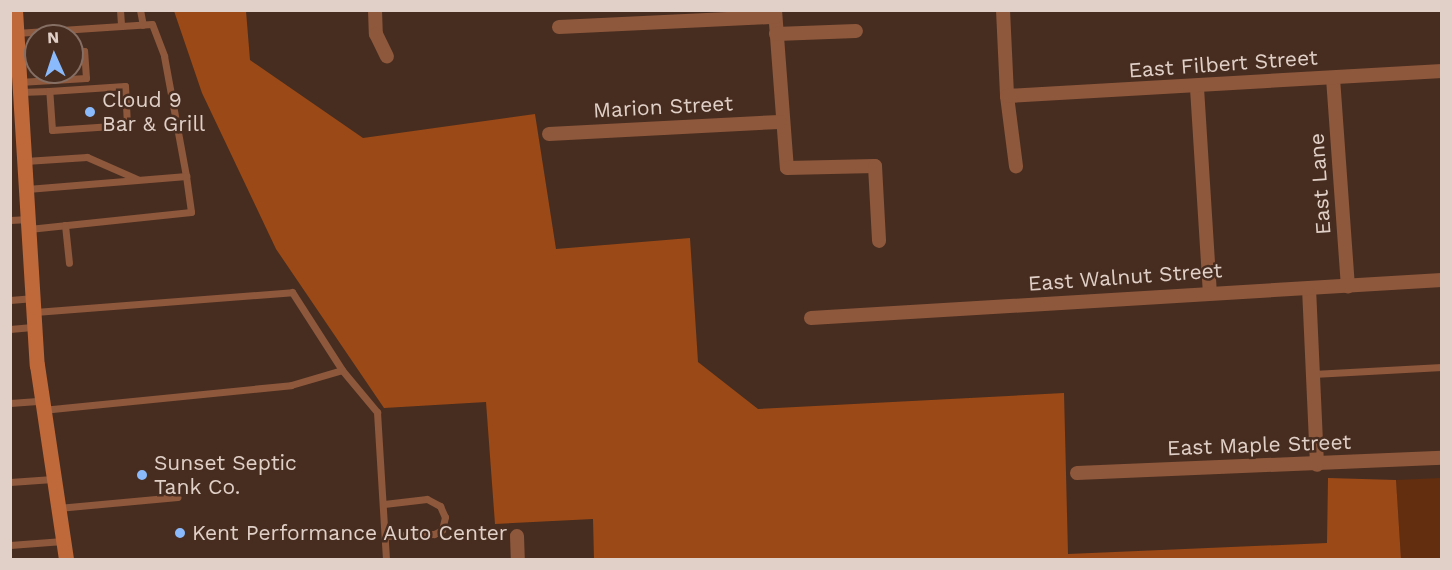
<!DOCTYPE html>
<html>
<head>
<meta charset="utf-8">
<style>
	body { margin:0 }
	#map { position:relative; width:1452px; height:570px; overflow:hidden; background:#472d20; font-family:"Work Sans",sans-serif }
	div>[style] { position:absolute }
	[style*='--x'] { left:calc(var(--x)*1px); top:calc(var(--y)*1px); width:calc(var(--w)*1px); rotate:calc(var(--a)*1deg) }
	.green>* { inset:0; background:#632e0f }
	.forest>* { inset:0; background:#9b4916 }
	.lane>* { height:7px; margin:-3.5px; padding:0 3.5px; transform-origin:3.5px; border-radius:3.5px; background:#8e583c }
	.street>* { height:14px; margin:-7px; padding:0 7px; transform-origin:7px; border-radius:7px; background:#8e583c }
	.secondary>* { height:15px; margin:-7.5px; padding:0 7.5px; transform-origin:7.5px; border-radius:7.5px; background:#bf693a }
	.dots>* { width:16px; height:16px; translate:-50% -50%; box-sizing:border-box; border:3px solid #472d20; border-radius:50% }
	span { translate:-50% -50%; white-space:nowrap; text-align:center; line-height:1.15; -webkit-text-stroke:5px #472d20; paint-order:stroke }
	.street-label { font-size:21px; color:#e1d0c8 }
	.poi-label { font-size:21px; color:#e1d0c8 }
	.left { translate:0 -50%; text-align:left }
	.frame { position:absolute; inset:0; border:12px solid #e1d0c8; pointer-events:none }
	.north { position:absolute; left:24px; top:24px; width:60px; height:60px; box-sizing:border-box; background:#472d20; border:2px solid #856e63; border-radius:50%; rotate:357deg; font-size:16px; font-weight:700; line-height:24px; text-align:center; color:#e1d0c8 }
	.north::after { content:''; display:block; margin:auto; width:21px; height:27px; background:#8bbafc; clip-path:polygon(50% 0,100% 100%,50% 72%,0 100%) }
</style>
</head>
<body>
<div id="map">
	<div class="green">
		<i style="clip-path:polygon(1441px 478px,1441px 559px,1401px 559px,1396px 480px)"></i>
	</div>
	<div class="forest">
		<i style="clip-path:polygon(174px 11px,246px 11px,250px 60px,363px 138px,535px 114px,556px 249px,690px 238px,698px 362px,758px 409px,1064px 393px,1068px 554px,1327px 543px,1328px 478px,1396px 480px,1401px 559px,594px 560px,593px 519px,495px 524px,486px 402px,384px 408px,276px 249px,202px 93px)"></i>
	</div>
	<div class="lane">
		<i style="--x:120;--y:10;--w:16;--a:86"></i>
		<i style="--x:140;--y:10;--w:15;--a:79"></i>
		<i style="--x:16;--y:33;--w:136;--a:-3.8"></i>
		<i style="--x:152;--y:24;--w:34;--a:69"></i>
		<i style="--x:164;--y:56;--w:122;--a:79.6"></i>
		<i style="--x:18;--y:56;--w:18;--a:-6"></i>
		<i style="--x:19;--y:82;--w:67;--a:-3.4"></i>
		<i style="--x:86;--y:78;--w:27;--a:-94"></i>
		<i style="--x:84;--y:51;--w:12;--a:175"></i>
		<i style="--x:20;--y:92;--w:29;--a:-2"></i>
		<i style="--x:49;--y:91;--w:76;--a:-3.8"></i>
		<i style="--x:125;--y:86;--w:39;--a:87"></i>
		<i style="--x:127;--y:125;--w:75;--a:176.2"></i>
		<i style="--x:52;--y:130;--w:39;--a:-94"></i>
		<i style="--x:25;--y:161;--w:62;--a:-3.7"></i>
		<i style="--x:87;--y:157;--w:55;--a:23.7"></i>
		<i style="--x:27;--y:189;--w:160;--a:-4.7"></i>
		<i style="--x:186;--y:176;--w:36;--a:82"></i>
		<i style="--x:191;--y:212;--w:163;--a:174"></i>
		<i style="--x:10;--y:220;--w:19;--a:-3"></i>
		<i style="--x:65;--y:225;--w:38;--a:84"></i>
		<i style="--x:10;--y:300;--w:24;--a:-5"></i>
		<i style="--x:35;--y:312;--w:258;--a:-4.4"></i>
		<i style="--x:292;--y:292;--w:93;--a:57.3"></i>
		<i style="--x:342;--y:370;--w:55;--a:50.2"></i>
		<i style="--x:377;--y:412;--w:148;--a:86.5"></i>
		<i style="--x:10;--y:329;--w:25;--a:-5"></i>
		<i style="--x:1313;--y:374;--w:129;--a:-3.1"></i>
		<i style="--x:10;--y:403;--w:31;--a:-4"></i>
		<i style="--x:42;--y:410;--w:250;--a:-5.7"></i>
		<i style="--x:291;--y:385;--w:53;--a:-16.4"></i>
		<i style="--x:10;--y:482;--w:43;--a:-4"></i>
		<i style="--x:384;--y:504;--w:43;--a:-6.6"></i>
		<i style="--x:427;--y:499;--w:15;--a:28"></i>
		<i style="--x:440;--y:506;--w:12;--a:66"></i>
		<i style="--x:445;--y:517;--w:13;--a:103"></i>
		<i style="--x:442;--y:530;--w:9;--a:153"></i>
		<i style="--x:434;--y:534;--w:49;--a:177.7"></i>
		<i style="--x:58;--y:508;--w:120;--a:-5.3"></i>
		<i style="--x:10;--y:545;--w:53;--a:-4.3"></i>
	</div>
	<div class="street">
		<i style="--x:375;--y:10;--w:24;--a:88"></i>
		<i style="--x:376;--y:34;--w:25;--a:64"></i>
		<i style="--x:775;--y:10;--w:158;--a:85.7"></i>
		<i style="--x:787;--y:168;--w:88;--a:-1.3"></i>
		<i style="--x:875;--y:166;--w:75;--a:86.9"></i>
		<i style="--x:1003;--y:10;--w:86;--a:87.3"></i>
		<i style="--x:1007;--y:96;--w:71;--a:82.7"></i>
		<i style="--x:559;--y:27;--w:216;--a:-2.7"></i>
		<i style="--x:776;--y:34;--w:80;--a:-2.1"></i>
		<i style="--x:1333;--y:78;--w:209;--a:85.9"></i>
		<i style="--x:1197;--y:88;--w:204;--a:86.4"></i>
		<i style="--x:1007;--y:96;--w:436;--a:-3.3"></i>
		<i style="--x:549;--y:134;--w:231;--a:-3"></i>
		<i style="--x:1309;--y:288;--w:177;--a:87.4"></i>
		<i style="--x:811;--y:318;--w:632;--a:-3.45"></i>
		<i style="--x:1077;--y:473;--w:365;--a:-2.4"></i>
		<i style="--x:517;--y:536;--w:24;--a:88"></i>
	</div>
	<div class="secondary">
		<i style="--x:15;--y:10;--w:356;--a:86.5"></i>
		<i style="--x:37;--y:365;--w:197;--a:81.5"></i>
	</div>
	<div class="dots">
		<i style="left:90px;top:112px;background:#8bbafc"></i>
		<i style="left:142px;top:475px;background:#8bbafc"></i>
		<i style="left:180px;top:533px;background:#8bbafc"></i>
	</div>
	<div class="street-label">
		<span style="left:1223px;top:64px;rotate:-4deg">East Filbert Street</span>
		<span style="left:663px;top:107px;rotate:-3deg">Marion Street</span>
		<span style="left:1320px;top:184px;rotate:-94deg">East Lane</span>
		<span style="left:1125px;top:277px;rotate:-4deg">East Walnut Street</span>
		<span style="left:1259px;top:445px;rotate:-2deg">East Maple Street</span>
	</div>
	<div class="poi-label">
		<span class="left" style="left:102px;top:112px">Cloud 9<br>Bar &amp; Grill</span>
		<span class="left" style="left:154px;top:475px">Sunset Septic<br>Tank Co.</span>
		<span class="left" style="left:192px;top:533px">Kent Performance Auto Center</span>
	</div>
	<div class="frame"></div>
	<div class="north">N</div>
</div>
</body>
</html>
